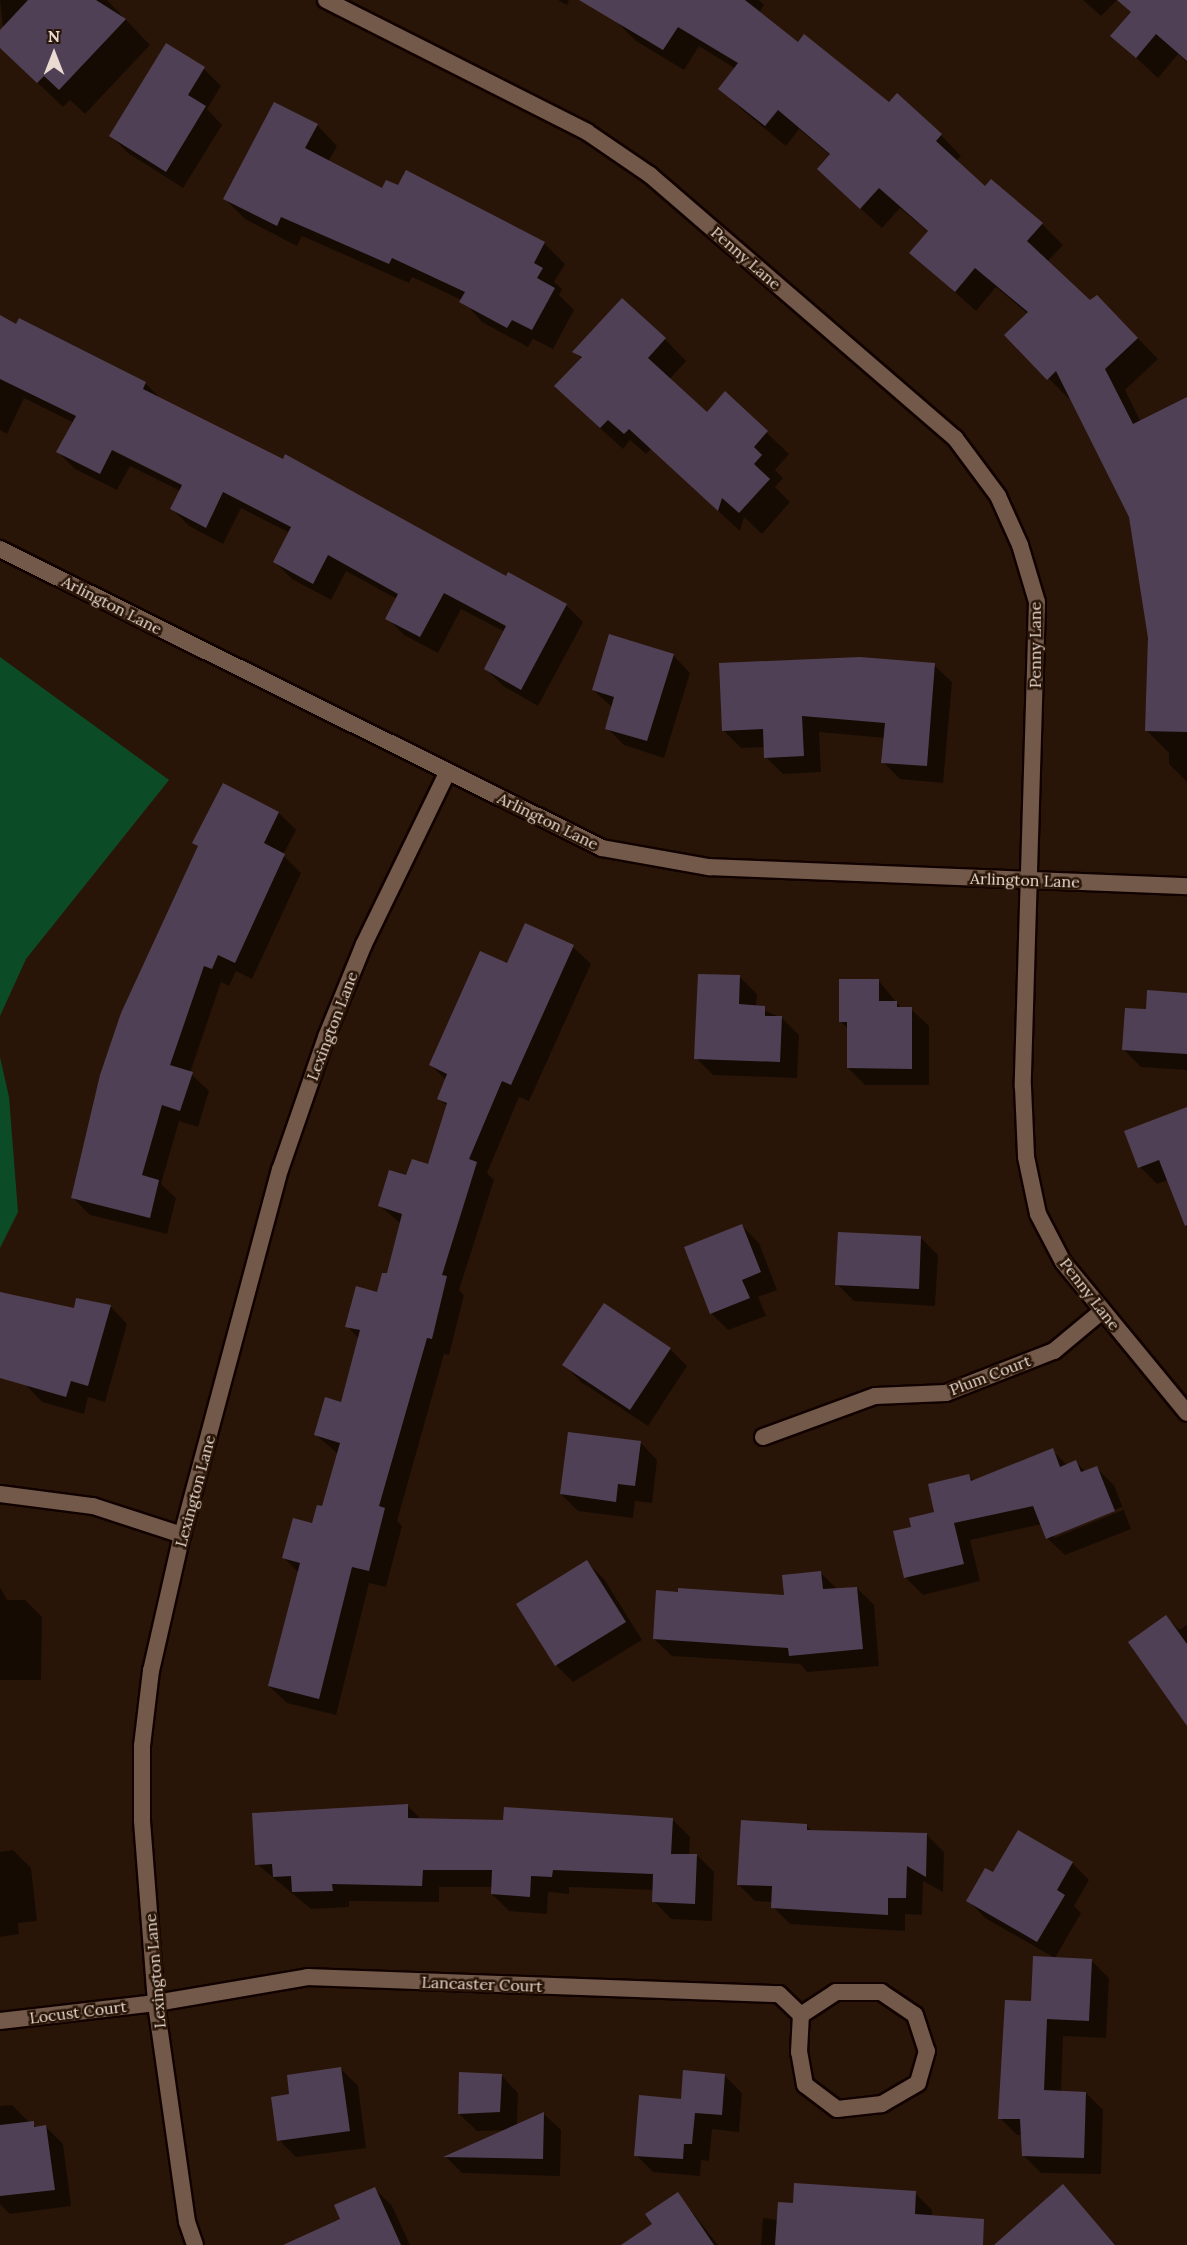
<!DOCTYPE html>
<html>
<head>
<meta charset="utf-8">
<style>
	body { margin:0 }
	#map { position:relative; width:1187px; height:2245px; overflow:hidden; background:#291507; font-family:Lora,serif }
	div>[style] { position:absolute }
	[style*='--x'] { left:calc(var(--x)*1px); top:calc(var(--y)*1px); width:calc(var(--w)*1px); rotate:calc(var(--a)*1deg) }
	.forest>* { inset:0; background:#0b4c27 }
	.shadow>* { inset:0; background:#0007 }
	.building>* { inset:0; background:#504056 }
	.roads { filter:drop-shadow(2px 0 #110200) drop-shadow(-2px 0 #110200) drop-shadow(0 2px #110200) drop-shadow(0 -2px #110200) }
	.minor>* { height:16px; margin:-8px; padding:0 8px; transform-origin:8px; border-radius:8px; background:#725949 }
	span { translate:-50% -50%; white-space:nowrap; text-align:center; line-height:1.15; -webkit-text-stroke:5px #291507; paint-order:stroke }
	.street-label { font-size:16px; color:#e9dbd2 }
	.north { position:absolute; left:24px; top:24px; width:60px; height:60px; -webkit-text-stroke:4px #291507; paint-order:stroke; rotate:0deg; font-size:16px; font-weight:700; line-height:24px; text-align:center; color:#e9dbd2 }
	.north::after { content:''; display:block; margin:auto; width:21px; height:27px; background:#e9dbd2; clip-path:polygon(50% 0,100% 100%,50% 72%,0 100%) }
</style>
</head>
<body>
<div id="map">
	<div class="forest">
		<i style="clip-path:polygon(0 657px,169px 780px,26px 959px,0 1016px)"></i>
		<i style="clip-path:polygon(0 1057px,9px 1097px,18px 1212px,0 1248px)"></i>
	</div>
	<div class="shadow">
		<i style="clip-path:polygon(0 0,107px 0,150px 45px,85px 114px,70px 100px,63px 107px,0 47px,3px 29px)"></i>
		<i style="clip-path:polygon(558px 0,569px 0,567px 5px)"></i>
		<i style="clip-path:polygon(626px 0,759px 0,764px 5px,759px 13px,798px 44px,941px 135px,961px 156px,956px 161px,985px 188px,1042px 224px,1063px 245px,1047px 262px,1090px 302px,1117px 317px,1158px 359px,1125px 390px,1141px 422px,1187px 399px,1187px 661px,1151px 540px,1071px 397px,1069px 399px,1006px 335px,1028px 314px,996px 287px,976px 311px,911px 253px,928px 232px,900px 208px,882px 228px,839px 189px,831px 156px,799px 129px,786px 146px,741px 109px,720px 88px,736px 69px,699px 46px,684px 70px,636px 41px,615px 20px)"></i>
		<i style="clip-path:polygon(1083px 0,1117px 0,1101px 16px)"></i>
		<i style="clip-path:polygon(1143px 0,1187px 0,1187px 62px,1178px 54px,1158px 78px,1112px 36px)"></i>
		<i style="clip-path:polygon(166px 45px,204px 69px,221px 86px,207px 109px,222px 125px,183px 188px,128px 153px,111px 136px)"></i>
		<i style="clip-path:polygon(317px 125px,337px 146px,328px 162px,382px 190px,399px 187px,407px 172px,544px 243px,565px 264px,554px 282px,562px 289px,559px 295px,574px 310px,553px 349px,533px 339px,528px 347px,482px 322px,462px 300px,412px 277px,409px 283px,302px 236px,297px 246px,245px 219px,225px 199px)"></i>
		<i style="clip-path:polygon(0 317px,145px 383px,162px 400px,506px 578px,566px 605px,583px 622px,538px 706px,503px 686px,486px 669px,505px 632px,461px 609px,438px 653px,404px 635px,387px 618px,397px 599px,346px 571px,331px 600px,292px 579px,275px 562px,290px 533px,241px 508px,223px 544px,189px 526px,172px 509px,180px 491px,130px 466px,117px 490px,75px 469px,58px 452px,74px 423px,24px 398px,7px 434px,0 430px)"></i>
		<i style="clip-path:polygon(665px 339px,686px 361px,669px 380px,707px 414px,725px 393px,789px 454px,775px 470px,783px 478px,775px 487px,790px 502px,762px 534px,744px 517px,740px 531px,651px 449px,646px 454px,630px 440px,623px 449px,578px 408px,582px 359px,574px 352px)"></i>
		<i style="clip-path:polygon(673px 655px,690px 673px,664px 758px,624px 745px,607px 728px,613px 708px,593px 690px)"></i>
		<i style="clip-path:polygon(934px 665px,952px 682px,943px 783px,900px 779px,883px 762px,885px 738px,819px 732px,821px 772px,783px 774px,766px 757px,766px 747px,741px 748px,724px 731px)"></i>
		<i style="clip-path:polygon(1187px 687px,1187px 782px,1169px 764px,1169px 753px,1146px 730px)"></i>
		<i style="clip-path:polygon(224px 785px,279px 813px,296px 830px,283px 855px,301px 873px,252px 979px,236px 971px,229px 986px,221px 982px,190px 1073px,209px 1091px,198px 1127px,179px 1121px,161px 1184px,176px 1198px,167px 1234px,90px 1215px,73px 1198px,199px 847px,194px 843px)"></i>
		<i style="clip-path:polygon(526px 925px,573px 947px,591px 964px,529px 1101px,519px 1097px,487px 1173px,494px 1180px,459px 1290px,464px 1295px,449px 1355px,444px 1354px,397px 1521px,402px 1526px,386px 1587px,369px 1583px,336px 1715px,287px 1703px,269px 1686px,299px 1573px,284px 1558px,323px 1508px,338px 1454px,316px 1435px,343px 1404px,359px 1339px,347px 1326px,378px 1294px,388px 1275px,401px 1224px,380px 1206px,407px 1177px,429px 1166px,448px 1107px,439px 1098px,446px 1080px,431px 1065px,508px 965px)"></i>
		<i style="clip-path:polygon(740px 977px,757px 994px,756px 1007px,782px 1018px,799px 1035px,797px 1078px,713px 1075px,696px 1058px)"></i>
		<i style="clip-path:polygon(879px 981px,902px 1009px,911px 1009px,929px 1026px,929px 1085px,865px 1085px,848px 1068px,848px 1029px,840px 1021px)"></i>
		<i style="clip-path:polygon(1187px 994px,1187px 1070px,1141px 1067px,1124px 1050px)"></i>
		<i style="clip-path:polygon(1187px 1109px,1187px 1228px,1168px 1180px,1157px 1184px,1140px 1167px)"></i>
		<i style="clip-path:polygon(741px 1225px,759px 1243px,777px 1290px,758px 1297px,766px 1316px,728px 1330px,711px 1313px)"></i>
		<i style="clip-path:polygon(921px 1238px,938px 1255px,935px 1306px,854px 1301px,837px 1284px)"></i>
		<i style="clip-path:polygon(0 1293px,75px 1310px,110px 1306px,127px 1324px,105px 1402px,88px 1397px,84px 1414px,42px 1402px,25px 1384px,0 1370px)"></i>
		<i style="clip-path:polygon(604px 1305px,670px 1349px,687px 1366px,648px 1426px,581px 1382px,564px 1365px)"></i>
		<i style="clip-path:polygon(640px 1442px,657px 1460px,652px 1503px,635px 1501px,633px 1518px,578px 1511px,561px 1494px)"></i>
		<i style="clip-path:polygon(evenodd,1052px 1450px,1068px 1466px,1076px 1462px,1086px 1472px,1096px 1468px,1114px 1485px,1131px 1529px,1065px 1555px,1047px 1538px,1042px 1524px,970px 1540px,980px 1581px,923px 1595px,905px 1577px,913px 1528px,936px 1513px,969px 1476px,974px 1481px,1052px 1450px,1122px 1507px,1123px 1510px,1054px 1538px,1054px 1534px,1122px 1507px)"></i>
		<i style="clip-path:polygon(587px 1562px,604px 1579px,642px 1640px,573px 1682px,556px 1665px)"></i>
		<i style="clip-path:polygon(821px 1573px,838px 1590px,857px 1588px,874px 1605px,879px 1666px,807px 1672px,800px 1664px,672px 1656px,654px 1639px,785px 1597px)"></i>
		<i style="clip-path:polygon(0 1587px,7px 1600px,25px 1600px,42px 1617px,41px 1680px,0 1680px)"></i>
		<i style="clip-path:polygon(1166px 1617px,1179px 1630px,1187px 1625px,1187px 1717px)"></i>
		<i style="clip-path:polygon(408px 1806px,422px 1820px,673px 1820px,690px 1837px,689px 1855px,697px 1855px,714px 1872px,712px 1921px,671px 1919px,654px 1901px,654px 1890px,569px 1887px,569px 1894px,548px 1892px,547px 1914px,509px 1911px,492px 1894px,493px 1887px,439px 1887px,439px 1902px,349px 1901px,349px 1907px,311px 1909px,257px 1864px)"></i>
		<i style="clip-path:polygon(806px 1825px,812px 1831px,927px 1835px,944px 1852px,943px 1892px,923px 1881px,922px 1915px,905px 1914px,905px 1931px,790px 1924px,773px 1907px,773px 1902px,755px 1901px,738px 1884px)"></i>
		<i style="clip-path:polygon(13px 1850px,31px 1868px,37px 1921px,18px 1923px,19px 1934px,0 1937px,0 1852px)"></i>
		<i style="clip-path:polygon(1072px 1863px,1089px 1880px,1074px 1906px,1081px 1913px,1055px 1958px,985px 1918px,968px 1900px,994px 1874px)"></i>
		<i style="clip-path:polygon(1091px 1960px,1109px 1978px,1106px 2038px,1063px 2036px,1061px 2092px,1086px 2093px,1103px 2110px,1101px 2174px,1041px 2173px,1024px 2156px,1023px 2135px,1017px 2135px,1000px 2118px,1032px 2002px)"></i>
		<i style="clip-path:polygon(341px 2069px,358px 2086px,366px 2148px,296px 2157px,279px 2140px,291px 2096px)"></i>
		<i style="clip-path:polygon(501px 2075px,518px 2093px,517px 2125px,544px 2114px,561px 2130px,560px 2176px,462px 2173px,446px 2157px,508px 2130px,477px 2131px,459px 2114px)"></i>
		<i style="clip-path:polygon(724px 2075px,742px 2093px,739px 2132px,712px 2129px,709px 2161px,701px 2160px,700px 2176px,653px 2172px,636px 2155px,682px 2100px)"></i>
		<i style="clip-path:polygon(12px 2105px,29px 2122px,38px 2128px,46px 2127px,63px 2144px,71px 2206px,10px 2214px,0 2204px,0 2106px)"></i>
		<i style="clip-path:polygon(1063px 2186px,1116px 2245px,1003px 2245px)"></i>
		<i style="clip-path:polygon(375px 2189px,392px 2206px,410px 2245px,341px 2245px,342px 2220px)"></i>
		<i style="clip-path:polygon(915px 2193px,932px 2210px,932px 2218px,964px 2245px,761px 2245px,763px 2218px,778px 2220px,795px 2205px)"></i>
		<i style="clip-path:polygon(678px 2194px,718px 2245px,623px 2245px,654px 2224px)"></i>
	</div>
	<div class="building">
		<i style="clip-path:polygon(28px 0,96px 0,126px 19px,59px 90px,44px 76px,37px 83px,0 48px,0 30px)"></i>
		<i style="clip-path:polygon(579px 0,745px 0,798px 42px,804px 34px,889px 102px,897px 93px,942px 134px,936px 141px,985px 186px,991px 179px,1043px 223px,1027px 241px,1090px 300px,1097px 295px,1138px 338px,1105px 369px,1133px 424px,1187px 397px,1187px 732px,1145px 731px,1148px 638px,1129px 517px,1056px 371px,1047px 380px,1004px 335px,1028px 312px,975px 268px,955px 292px,909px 253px,928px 231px,879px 188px,860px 209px,817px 169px,830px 154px,778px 110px,765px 126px,718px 89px,738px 63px,678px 27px,663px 50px)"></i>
		<i style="clip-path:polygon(1117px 0,1187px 0,1187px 61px,1156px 34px,1136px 58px,1110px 36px,1131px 12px)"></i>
		<i style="clip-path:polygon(166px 43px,205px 67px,188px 95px,206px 106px,166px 172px,109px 136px)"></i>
		<i style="clip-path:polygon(274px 102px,318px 124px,305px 148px,382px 188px,386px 180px,398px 185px,406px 170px,545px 242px,534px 263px,543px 268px,537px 278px,555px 288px,532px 330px,512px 320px,507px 328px,459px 302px,465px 292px,392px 258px,389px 264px,281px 217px,277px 226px,223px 199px)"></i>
		<i style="clip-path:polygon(622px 298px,666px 338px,648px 358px,707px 412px,725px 391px,768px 431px,754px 447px,762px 455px,754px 464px,770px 479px,739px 513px,722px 498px,718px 511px,629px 429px,624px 434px,608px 420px,600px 428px,554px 386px,582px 357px,572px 352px)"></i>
		<i style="clip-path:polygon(0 315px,16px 324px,19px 318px,146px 382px,143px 389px,283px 459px,285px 454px,506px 576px,508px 572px,567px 604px,521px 690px,484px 669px,506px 626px,444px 593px,420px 637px,385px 619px,398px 594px,328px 555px,313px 584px,273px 562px,291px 527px,223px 492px,206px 528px,170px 509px,182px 485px,112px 450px,100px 474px,56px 452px,76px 416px,0 379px)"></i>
		<i style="clip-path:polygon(609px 634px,674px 654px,647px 741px,605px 729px,614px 697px,592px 690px)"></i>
		<i style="clip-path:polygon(860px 657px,935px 663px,927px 766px,881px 763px,885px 723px,802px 716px,804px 756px,764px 758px,763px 729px,722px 731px,719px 663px)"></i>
		<i style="clip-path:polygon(223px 783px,279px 812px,264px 843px,285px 854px,235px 963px,218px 955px,212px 969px,204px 966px,170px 1065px,193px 1072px,180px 1111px,162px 1105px,142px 1175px,159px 1180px,150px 1218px,71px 1198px,100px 1075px,121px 1013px,198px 846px,192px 843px)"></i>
		<i style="clip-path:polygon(525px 923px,574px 945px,511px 1085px,502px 1081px,469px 1159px,477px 1162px,442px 1275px,447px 1276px,432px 1339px,427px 1338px,379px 1506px,385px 1508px,369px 1571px,352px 1567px,319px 1699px,268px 1686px,300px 1563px,282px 1558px,293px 1518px,312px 1523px,317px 1505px,322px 1506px,340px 1443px,314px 1435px,325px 1397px,341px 1402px,360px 1330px,345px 1327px,356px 1286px,377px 1292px,382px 1273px,387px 1273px,402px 1214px,378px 1206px,389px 1170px,406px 1175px,412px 1159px,428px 1164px,447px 1103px,437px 1099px,447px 1074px,429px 1065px,480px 951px,507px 963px)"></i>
		<i style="clip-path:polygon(698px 974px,740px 975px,739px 1004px,765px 1006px,765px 1016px,782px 1016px,780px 1062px,694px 1059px)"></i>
		<i style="clip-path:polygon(839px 979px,879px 979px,879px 1001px,897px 1001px,897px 1007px,912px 1007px,912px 1069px,847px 1068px,847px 1022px,839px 1022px)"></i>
		<i style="clip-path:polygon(1147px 990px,1187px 993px,1187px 1054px,1122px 1050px,1125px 1008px,1146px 1009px)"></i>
		<i style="clip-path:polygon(1187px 1107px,1187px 1225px,1185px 1226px,1159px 1160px,1138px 1168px,1124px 1131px)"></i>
		<i style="clip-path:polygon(742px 1224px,761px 1272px,742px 1280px,750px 1298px,710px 1314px,684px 1247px)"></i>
		<i style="clip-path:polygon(838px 1232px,921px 1236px,919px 1289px,835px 1285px)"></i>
		<i style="clip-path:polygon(0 1292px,74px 1308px,76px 1298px,111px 1305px,88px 1386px,71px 1381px,66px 1397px,0 1378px)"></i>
		<i style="clip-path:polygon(604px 1303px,671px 1348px,630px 1410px,562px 1365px)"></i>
		<i style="clip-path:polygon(568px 1432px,641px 1441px,635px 1486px,618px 1484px,616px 1502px,560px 1494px)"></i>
		<i style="clip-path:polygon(1053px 1448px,1060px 1467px,1076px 1460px,1081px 1472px,1097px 1466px,1115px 1511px,1046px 1539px,1033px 1506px,954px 1523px,964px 1564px,904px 1578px,893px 1531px,911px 1527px,909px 1518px,934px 1512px,928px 1484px,969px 1474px,971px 1481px)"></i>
		<i style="clip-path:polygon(587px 1560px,626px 1622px,555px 1666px,516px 1604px)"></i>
		<i style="clip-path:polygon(821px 1571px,823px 1589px,857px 1587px,863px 1649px,789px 1656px,788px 1648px,653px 1639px,656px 1590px,678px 1592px,678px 1588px,784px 1595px,782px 1575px)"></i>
		<i style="clip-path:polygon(1166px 1615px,1187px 1644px,1187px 1726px,1128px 1642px)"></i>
		<i style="clip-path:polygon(408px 1804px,408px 1818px,503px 1820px,504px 1807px,673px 1818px,671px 1854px,697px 1854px,695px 1904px,652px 1902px,653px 1874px,553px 1870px,552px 1877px,531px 1876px,530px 1897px,491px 1894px,492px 1870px,423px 1870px,422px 1886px,332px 1884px,333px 1891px,292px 1892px,291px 1876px,273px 1877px,272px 1864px,255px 1865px,252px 1813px)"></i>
		<i style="clip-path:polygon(741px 1820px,807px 1824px,807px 1830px,927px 1833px,926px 1877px,907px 1866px,906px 1898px,888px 1898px,888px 1915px,771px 1908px,772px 1886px,737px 1885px)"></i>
		<i style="clip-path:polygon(1018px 1830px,1073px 1862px,1057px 1890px,1065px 1895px,1037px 1942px,966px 1901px,985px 1868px,993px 1872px)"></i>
		<i style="clip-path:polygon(1033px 1956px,1092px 1959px,1089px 2021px,1047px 2019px,1044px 2090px,1086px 2092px,1084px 2158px,1022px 2156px,1020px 2119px,998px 2119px,1005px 2000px,1031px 2001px)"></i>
		<i style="clip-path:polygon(341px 2067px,350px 2131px,277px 2141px,271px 2097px,289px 2094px,287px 2075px)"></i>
		<i style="clip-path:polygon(683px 2070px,725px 2074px,722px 2115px,695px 2113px,692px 2144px,684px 2144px,683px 2159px,634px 2156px,639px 2095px,681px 2099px)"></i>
		<i style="clip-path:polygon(459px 2072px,502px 2074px,500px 2112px,458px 2114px)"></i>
		<i style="clip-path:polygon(544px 2112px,543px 2159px,443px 2157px)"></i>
		<i style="clip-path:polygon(34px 2121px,34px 2127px,46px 2125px,55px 2190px,0 2196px,0 2125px)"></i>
		<i style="clip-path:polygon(794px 2183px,916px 2191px,915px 2214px,984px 2219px,983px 2245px,775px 2245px,778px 2202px,793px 2203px)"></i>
		<i style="clip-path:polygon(1063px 2184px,1115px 2245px,994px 2245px)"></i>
		<i style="clip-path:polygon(375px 2187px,401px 2245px,283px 2245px,340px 2219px,334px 2205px)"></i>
		<i style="clip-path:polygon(678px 2192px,714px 2245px,621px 2245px,652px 2224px,645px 2214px)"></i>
	</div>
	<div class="roads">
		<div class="minor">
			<i style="--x:326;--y:0;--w:292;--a:26.8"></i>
			<i style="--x:587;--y:132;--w:76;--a:34.3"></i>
			<i style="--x:650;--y:175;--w:403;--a:40.8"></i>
			<i style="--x:955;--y:438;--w:72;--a:53.4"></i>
			<i style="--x:998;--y:496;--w:54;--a:65.8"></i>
			<i style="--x:1020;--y:545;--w:59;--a:73.4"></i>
			<i style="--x:1037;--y:602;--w:485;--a:91.7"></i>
			<i style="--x:1023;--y:1087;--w:70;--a:87.5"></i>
			<i style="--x:1026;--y:1157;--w:58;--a:78.1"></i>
			<i style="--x:1038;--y:1214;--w:54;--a:62.5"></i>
			<i style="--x:1063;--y:1262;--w:195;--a:50.6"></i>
			<i style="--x:0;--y:549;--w:672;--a:26.41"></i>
			<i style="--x:602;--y:848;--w:109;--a:10.1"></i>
			<i style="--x:709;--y:867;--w:478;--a:2.3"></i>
			<i style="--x:763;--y:1437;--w:119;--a:-20.1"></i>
			<i style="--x:875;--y:1396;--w:71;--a:-2.4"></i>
			<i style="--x:946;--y:1393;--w:116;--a:-21.3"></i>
			<i style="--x:1054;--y:1351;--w:62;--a:-39.8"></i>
			<i style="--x:0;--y:1494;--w:94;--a:7.4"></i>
			<i style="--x:93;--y:1506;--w:94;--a:18"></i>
			<i style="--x:0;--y:2021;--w:157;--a:-6.6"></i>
			<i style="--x:156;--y:2003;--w:154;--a:-9.7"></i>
			<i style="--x:308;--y:1977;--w:471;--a:2.1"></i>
			<i style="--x:779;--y:1994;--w:30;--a:44"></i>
			<i style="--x:801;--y:2015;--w:42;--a:-33.3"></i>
			<i style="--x:836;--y:1992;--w:45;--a:0"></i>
			<i style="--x:881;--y:1992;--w:41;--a:34.1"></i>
			<i style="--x:915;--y:2015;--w:38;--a:72"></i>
			<i style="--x:927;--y:2051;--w:33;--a:106"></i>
			<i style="--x:918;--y:2083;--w:42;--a:149.7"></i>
			<i style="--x:882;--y:2104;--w:45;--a:173.7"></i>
			<i style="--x:837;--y:2109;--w:40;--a:-143"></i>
			<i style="--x:805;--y:2085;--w:34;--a:-100"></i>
			<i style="--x:799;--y:2052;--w:37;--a:-87"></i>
			<i style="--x:195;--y:2245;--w:24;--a:-109"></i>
			<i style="--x:187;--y:2222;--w:221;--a:-98.1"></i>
			<i style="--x:156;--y:2003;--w:184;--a:-94.4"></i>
			<i style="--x:142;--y:1820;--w:74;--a:-90"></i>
			<i style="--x:142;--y:1746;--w:76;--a:-83.2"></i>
			<i style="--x:151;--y:1671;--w:139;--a:-77.2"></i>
			<i style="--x:182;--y:1535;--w:378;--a:-75"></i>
			<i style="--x:280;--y:1170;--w:141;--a:-70.9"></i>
			<i style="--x:326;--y:1037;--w:100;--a:-67.8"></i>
			<i style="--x:364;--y:944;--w:190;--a:-64.1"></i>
		</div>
	</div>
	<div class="street-label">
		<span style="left:746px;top:258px;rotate:41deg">Penny Lane</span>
		<span style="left:112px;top:605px;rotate:27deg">Arlington Lane</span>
		<span style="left:1035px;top:645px;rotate:-90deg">Penny Lane</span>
		<span style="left:548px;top:821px;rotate:26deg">Arlington Lane</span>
		<span style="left:1025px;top:880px;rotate:2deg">Arlington Lane</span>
		<span style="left:332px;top:1026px;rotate:-69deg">Lexington Lane</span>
		<span style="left:1090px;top:1294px;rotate:52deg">Penny Lane</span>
		<span style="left:990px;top:1375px;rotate:-21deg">Plum Court</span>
		<span style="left:195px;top:1491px;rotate:-75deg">Lexington Lane</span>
		<span style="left:155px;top:1971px;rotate:-95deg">Lexington Lane</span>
		<span style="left:482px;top:1984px;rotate:2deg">Lancaster Court</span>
		<span style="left:78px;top:2012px;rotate:-7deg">Locust Court</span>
	</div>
	<div class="north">N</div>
</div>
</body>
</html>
